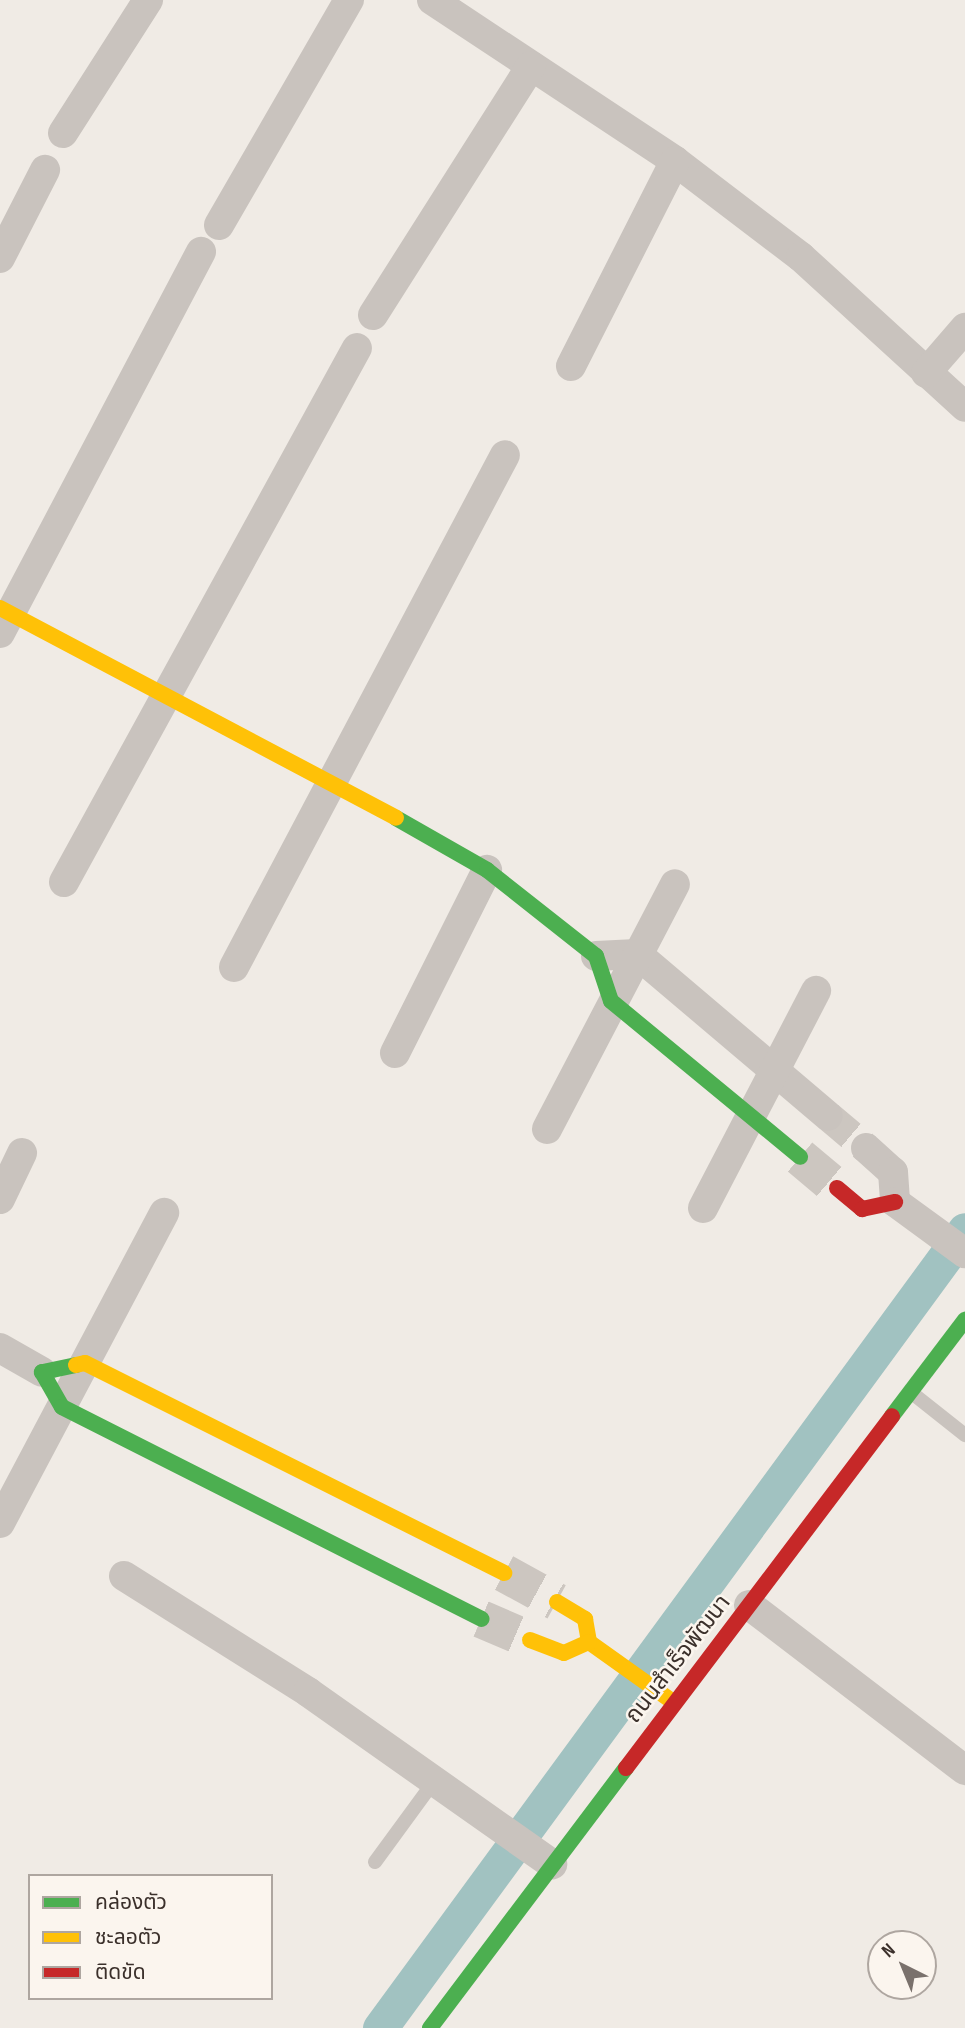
<!DOCTYPE html>
<html>
<head>
<meta charset="utf-8">
<style>
	body { margin:0 }
	#map { position:relative; width:965px; height:2028px; overflow:hidden; background:#f0ebe5; font-family:"Sofia Sans Condensed","Noto Sans Thai",sans-serif }
	div>[style] { position:absolute }
	[style*='--x'] { left:calc(var(--x)*1px); top:calc(var(--y)*1px); width:calc(var(--w)*1px); rotate:calc(var(--a)*1deg) }
	.canal>* { height:35px; margin:-17.5px; padding:0 17.5px; transform-origin:17.5px; border-radius:17.5px; background:#a1c2c1 }
	.street-tunnel>* { height:30px; margin-top:-15px; transform-origin:0; background:repeating-linear-gradient(90deg,#ccc6c0 0 30px,transparent 0 45px) }
	.secondary-tunnel>* { height:38px; margin-top:-19px; transform-origin:0; background:repeating-linear-gradient(90deg,#ccc6c0 0 38px,transparent 0 57px) }
	.lane>* { height:14px; margin:-7px; padding:0 7px; transform-origin:7px; border-radius:7px; background:#c9c3be }
	.street>* { height:30px; margin:-15px; padding:0 15px; transform-origin:15px; border-radius:15px; background:#c9c3be }
	.fast>* { height:16px; margin:-8px; padding:0 8px; transform-origin:8px; border-radius:8px; background:#4caf50 }
	.slow>* { height:16px; margin:-8px; padding:0 8px; transform-origin:8px; border-radius:8px; background:#ffc107 }
	.jam>* { height:16px; margin:-8px; padding:0 8px; transform-origin:8px; border-radius:8px; background:#c62828 }
	span { translate:-50% -50%; white-space:nowrap; text-align:center; line-height:1.15; -webkit-text-stroke:5px #fbf5ee; paint-order:stroke }
	.street-label { font-size:23px; color:#3b302b }
	.legend { position:absolute; left:28px; top:1874px; width:245px; height:126px; box-sizing:border-box; background:#fbf5ee; border:2px solid #aea6a0; margin:0; padding:9px 12px; list-style:none; font-size:21px; color:#3b302b }
	.legend li { display:flex; align-items:center; gap:14px; height:35px }
	.legend b { width:35px; border:2px solid #aea6a0 }
	.north { position:absolute; left:867px; top:1930px; width:70px; height:70px; box-sizing:border-box; background:#fbf5ee; border:2px solid #aea6a0; border-radius:50%; rotate:317deg; font-size:19px; font-weight:700; line-height:28px; text-align:center; color:#3b302b }
	.north::after { content:''; display:block; margin:auto; width:24px; height:32px; background:#7a716c; clip-path:polygon(50% 0,100% 100%,50% 72%,0 100%) }
</style>
</head>
<body>
<div id="map">
	<div class="canal">
		<i style="--x:380;--y:2028;--w:989;--a:-53.76"></i>
	</div>
	<div class="street-tunnel">
		<i style="--x:828;--y:1116;--w:50;--a:40.1"></i>
	</div>
	<div class="secondary-tunnel">
		<i style="--x:800;--y:1157;--w:48;--a:40"></i>
		<i style="--x:504;--y:1573;--w:60;--a:28.7"></i>
		<i style="--x:481;--y:1619;--w:53;--a:23.2"></i>
	</div>
	<div class="lane">
		<i style="--x:912;--y:1393;--w:68;--a:38.4"></i>
		<i style="--x:375;--y:1862;--w:102;--a:-53.8"></i>
	</div>
	<div class="street">
		<i style="--x:432;--y:0;--w:291;--a:33.5"></i>
		<i style="--x:675;--y:161;--w:158;--a:37.3"></i>
		<i style="--x:801;--y:257;--w:222;--a:42.4"></i>
		<i style="--x:63;--y:133;--w:158;--a:-57.4"></i>
		<i style="--x:219;--y:225;--w:260;--a:-60"></i>
		<i style="--x:0;--y:258;--w:99;--a:-62.9"></i>
		<i style="--x:373;--y:315;--w:295;--a:-57.6"></i>
		<i style="--x:571;--y:366;--w:230;--a:-63.1"></i>
		<i style="--x:926;--y:373;--w:60;--a:-49.1"></i>
		<i style="--x:0;--y:633;--w:431;--a:-62.2"></i>
		<i style="--x:64;--y:882;--w:609;--a:-61.25"></i>
		<i style="--x:596;--y:956;--w:41;--a:-2.8"></i>
		<i style="--x:637;--y:954;--w:250;--a:40.3"></i>
		<i style="--x:234;--y:967;--w:579;--a:-62.11"></i>
		<i style="--x:395;--y:1053;--w:205;--a:-63.3"></i>
		<i style="--x:547;--y:1129;--w:276;--a:-62.4"></i>
		<i style="--x:866;--y:1148;--w:36;--a:42"></i>
		<i style="--x:893;--y:1172;--w:30;--a:86"></i>
		<i style="--x:895;--y:1202;--w:87;--a:36.1"></i>
		<i style="--x:0;--y:1199;--w:51;--a:-64.4"></i>
		<i style="--x:703;--y:1208;--w:245;--a:-62.5"></i>
		<i style="--x:0;--y:1348;--w:48;--a:29.7"></i>
		<i style="--x:0;--y:1523;--w:351;--a:-62.1"></i>
		<i style="--x:124;--y:1576;--w:218;--a:32.2"></i>
		<i style="--x:308;--y:1692;--w:299;--a:35.2"></i>
		<i style="--x:749;--y:1605;--w:272;--a:37.4"></i>
	</div>
	<div class="fast">
		<i style="--x:396;--y:818;--w:105;--a:29.7"></i>
		<i style="--x:487;--y:870;--w:139;--a:38.3"></i>
		<i style="--x:596;--y:956;--w:47;--a:71.6"></i>
		<i style="--x:611;--y:1001;--w:245;--a:39.5"></i>
		<i style="--x:76;--y:1365;--w:35;--a:168"></i>
		<i style="--x:42;--y:1372;--w:40;--a:60.3"></i>
		<i style="--x:62;--y:1407;--w:470;--a:26.8"></i>
		<i style="--x:892;--y:1416;--w:121;--a:-52.8"></i>
		<i style="--x:430;--y:2028;--w:326;--a:-53"></i>
	</div>
	<div class="slow">
		<i style="--x:0;--y:608;--w:448;--a:27.9"></i>
		<i style="--x:76;--y:1365;--w:9;--a:-13"></i>
		<i style="--x:85;--y:1363;--w:469;--a:26.6"></i>
		<i style="--x:557;--y:1602;--w:33;--a:31"></i>
		<i style="--x:585;--y:1619;--w:23;--a:80"></i>
		<i style="--x:589;--y:1642;--w:103;--a:35.5"></i>
		<i style="--x:530;--y:1640;--w:36;--a:21"></i>
		<i style="--x:564;--y:1653;--w:27;--a:-24"></i>
	</div>
	<div class="jam">
		<i style="--x:837;--y:1188;--w:33;--a:40"></i>
		<i style="--x:862;--y:1209;--w:34;--a:-12"></i>
		<i style="--x:626;--y:1768;--w:441;--a:-52.9"></i>
	</div>
	<div class="street-label">
		<span style="left:678px;top:1659px;rotate:-52deg">ถนนสำเร็จพัฒนา</span>
	</div>
	<ul class="legend">
	<li><b style="height:9px;background:#4caf50"></b>คล่องตัว</li>
	<li><b style="height:9px;background:#ffc107"></b>ชะลอตัว</li>
	<li><b style="height:9px;background:#c62828"></b>ติดขัด</li>
	</ul>
	<div class="north">N</div>
</div>
</body>
</html>
